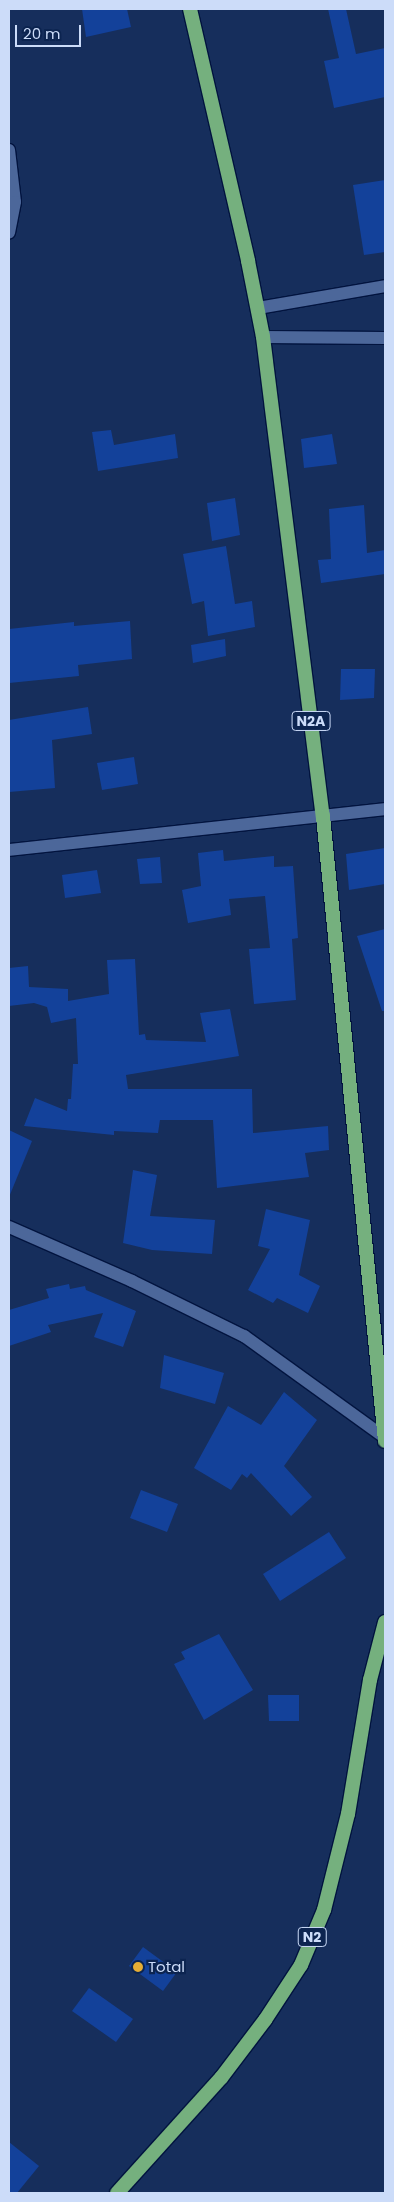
<!DOCTYPE html>
<html>
<head>
<meta charset="utf-8">
<style>
	body { margin:0 }
	#map { position:relative; width:394px; height:2202px; overflow:hidden; background:#162e5c; font-family:Poppins,sans-serif }
	div>[style] { position:absolute }
	[style*='--x'] { left:calc(var(--x)*1px); top:calc(var(--y)*1px); width:calc(var(--w)*1px); rotate:calc(var(--a)*1deg) }
	.building>* { inset:0; background:#13419a }
	.roads { filter:drop-shadow(1px 0 #02143f) drop-shadow(-1px 0 #02143f) drop-shadow(0 1px #02143f) drop-shadow(0 -1px #02143f) }
	.minor>* { height:12px; margin:-6px; padding:0 6px; transform-origin:6px; border-radius:6px; background:#4c679a }
	.trunk>* { height:14px; margin:-7px; padding:0 7px; transform-origin:7px; border-radius:7px; background:#75b07e }
	.dots>* { width:14px; height:14px; translate:-50% -50%; box-sizing:border-box; border:2px solid #0c2450; border-radius:50% }
	span { translate:-50% -50%; white-space:nowrap; text-align:center; line-height:1.15; -webkit-text-stroke:4.5px #0c2450; paint-order:stroke }
	.shield-label span { padding:1px 4px; background:#0c2450; border:1px solid; border-radius:4px; -webkit-text-stroke-width:0 }
	.shield-label { font-size:14px; color:#ccdcf9; font-weight:700 }
	.poi-label { font-size:15px; color:#ccdcf9 }
	.left { translate:0 -50%; text-align:left }
	.frame { position:absolute; inset:0; border:10px solid #ccdcf9; pointer-events:none }
	.scale { position:absolute; left:15px; top:25px; width:66px; height:22px; box-sizing:border-box; border:2px solid #ccdcf9; border-top:0; padding-left:6px; font-size:15px; line-height:18px; white-space:nowrap; color:#ccdcf9; -webkit-text-stroke:4px #0c2450; paint-order:stroke }
</style>
</head>
<body>
<div id="map">
	<div class="building">
		<i style="clip-path:polygon(82px 9px,127px 9px,131px 27px,86px 37px)"></i>
		<i style="clip-path:polygon(328px 9px,346px 9px,356px 54px,385px 48px,385px 97px,334px 108px,324px 61px,339px 58px)"></i>
		<i style="clip-path:polygon(385px 180px,385px 252px,364px 255px,353px 185px)"></i>
		<i style="clip-path:polygon(111px 430px,114px 445px,175px 434px,178px 458px,98px 471px,92px 432px)"></i>
		<i style="clip-path:polygon(332px 434px,337px 464px,304px 468px,301px 439px)"></i>
		<i style="clip-path:polygon(235px 498px,240px 535px,212px 541px,207px 503px)"></i>
		<i style="clip-path:polygon(364px 505px,367px 553px,385px 550px,385px 574px,321px 583px,318px 560px,331px 559px,329px 509px)"></i>
		<i style="clip-path:polygon(226px 546px,235px 604px,252px 601px,255px 627px,208px 636px,204px 601px,192px 604px,183px 554px)"></i>
		<i style="clip-path:polygon(130px 621px,132px 659px,78px 665px,79px 676px,9px 683px,9px 629px,74px 622px,74px 626px)"></i>
		<i style="clip-path:polygon(225px 639px,226px 656px,193px 663px,191px 645px)"></i>
		<i style="clip-path:polygon(341px 669px,375px 669px,374px 698px,340px 700px)"></i>
		<i style="clip-path:polygon(88px 707px,92px 734px,52px 740px,55px 788px,9px 792px,9px 720px)"></i>
		<i style="clip-path:polygon(134px 757px,138px 784px,102px 790px,97px 763px)"></i>
		<i style="clip-path:polygon(385px 848px,385px 884px,349px 890px,346px 854px)"></i>
		<i style="clip-path:polygon(223px 850px,224px 861px,274px 856px,274px 867px,293px 866px,298px 938px,292px 939px,296px 1000px,254px 1004px,249px 949px,270px 948px,265px 896px,229px 899px,231px 915px,188px 923px,182px 890px,201px 886px,198px 853px)"></i>
		<i style="clip-path:polygon(160px 857px,162px 883px,140px 884px,137px 859px)"></i>
		<i style="clip-path:polygon(97px 870px,101px 893px,65px 898px,62px 875px)"></i>
		<i style="clip-path:polygon(385px 929px,385px 1011px,382px 1011px,357px 936px)"></i>
		<i style="clip-path:polygon(135px 959px,139px 1035px,145px 1034px,146px 1040px,206px 1042px,200px 1013px,230px 1009px,239px 1056px,126px 1075px,128px 1089px,252px 1089px,253px 1133px,328px 1126px,329px 1150px,305px 1153px,309px 1177px,217px 1188px,213px 1120px,160px 1120px,158px 1133px,114px 1131px,114px 1135px,24px 1126px,35px 1098px,67px 1111px,68px 1099px,71px 1099px,73px 1064px,78px 1064px,76px 1018px,51px 1023px,47px 1007px,34px 1003px,9px 1006px,9px 968px,28px 966px,29px 987px,68px 989px,68px 1001px,109px 994px,107px 960px)"></i>
		<i style="clip-path:polygon(9px 1130px,32px 1141px,9px 1197px)"></i>
		<i style="clip-path:polygon(133px 1170px,157px 1175px,150px 1216px,215px 1220px,212px 1254px,152px 1250px,123px 1243px)"></i>
		<i style="clip-path:polygon(266px 1209px,310px 1220px,299px 1275px,320px 1286px,308px 1313px,277px 1298px,273px 1303px,248px 1290px,270px 1249px,258px 1246px)"></i>
		<i style="clip-path:polygon(69px 1284px,70px 1289px,85px 1286px,86px 1290px,136px 1311px,123px 1347px,94px 1337px,103px 1313px,48px 1325px,51px 1332px,9px 1346px,9px 1310px,49px 1298px,46px 1289px)"></i>
		<i style="clip-path:polygon(164px 1355px,224px 1373px,215px 1404px,160px 1388px)"></i>
		<i style="clip-path:polygon(284px 1392px,317px 1420px,284px 1466px,312px 1497px,291px 1516px,251px 1473px,247px 1478px,242px 1474px,231px 1490px,194px 1468px,228px 1406px,261px 1425px)"></i>
		<i style="clip-path:polygon(141px 1490px,178px 1504px,167px 1532px,130px 1518px)"></i>
		<i style="clip-path:polygon(329px 1532px,346px 1558px,280px 1601px,263px 1574px)"></i>
		<i style="clip-path:polygon(219px 1634px,253px 1690px,204px 1720px,174px 1664px,185px 1659px,181px 1652px)"></i>
		<i style="clip-path:polygon(268px 1695px,299px 1695px,299px 1721px,269px 1721px)"></i>
		<i style="clip-path:polygon(143px 1947px,177px 1972px,163px 1991px,129px 1966px)"></i>
		<i style="clip-path:polygon(89px 1988px,133px 2019px,116px 2042px,72px 2011px)"></i>
		<i style="clip-path:polygon(9px 2142px,39px 2166px,17px 2193px,9px 2193px)"></i>
	</div>
	<div class="roads">
		<div class="minor">
			<i style="--x:9;--y:150;--w:52;--a:83.4"></i>
			<i style="--x:15;--y:202;--w:31;--a:101"></i>
			<i style="--x:258;--y:308;--w:129;--a:-9.8"></i>
			<i style="--x:263;--y:337;--w:122;--a:0.5"></i>
			<i style="--x:9;--y:850;--w:378;--a:-6.2"></i>
			<i style="--x:9;--y:1227;--w:134;--a:23.7"></i>
			<i style="--x:132;--y:1281;--w:125;--a:26.2"></i>
			<i style="--x:244;--y:1336;--w:173;--a:35.8"></i>
		</div>
		<div class="trunk">
			<i style="--x:190;--y:9;--w:259;--a:77"></i>
			<i style="--x:248;--y:261;--w:77;--a:78.8"></i>
			<i style="--x:263;--y:337;--w:483;--a:82.9"></i>
			<i style="--x:323;--y:816;--w:628;--a:84.33"></i>
			<i style="--x:117;--y:2193;--w:155;--a:-47.9"></i>
			<i style="--x:221;--y:2078;--w:73;--a:-52.8"></i>
			<i style="--x:265;--y:2020;--w:66;--a:-56.8"></i>
			<i style="--x:301;--y:1965;--w:60;--a:-67.3"></i>
			<i style="--x:324;--y:1910;--w:99;--a:-76"></i>
			<i style="--x:348;--y:1814;--w:136;--a:-80.7"></i>
			<i style="--x:370;--y:1680;--w:60;--a:-75.5"></i>
		</div>
	</div>
	<div class="dots">
		<i style="left:138px;top:1967px;background:#e5ad35"></i>
	</div>
	<div class="shield-label">
		<span style="left:311px;top:721px">N2A</span>
		<span style="left:312px;top:1937px">N2</span>
	</div>
	<div class="poi-label">
		<span class="left" style="left:148px;top:1967px">Total</span>
	</div>
	<div class="frame"></div>
	<div class="scale">20 m</div>
</div>
</body>
</html>
